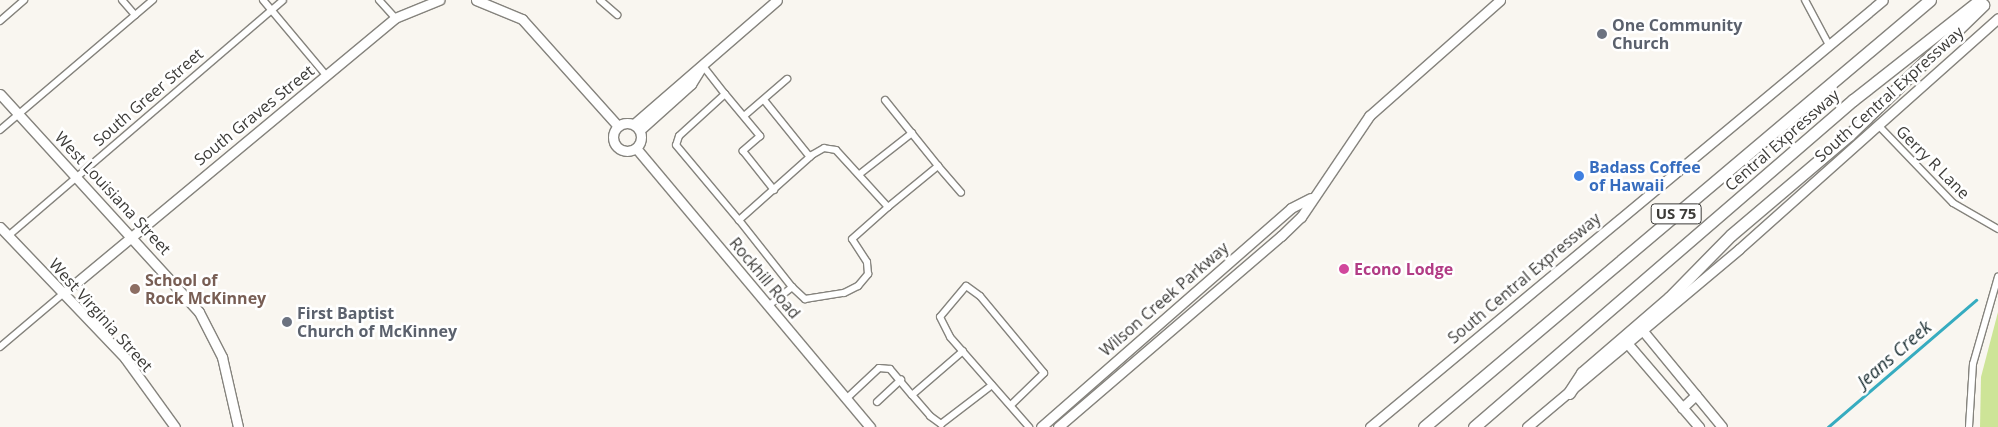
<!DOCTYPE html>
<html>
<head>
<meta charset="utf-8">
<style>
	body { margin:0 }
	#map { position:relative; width:1998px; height:427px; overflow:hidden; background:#f9f6f0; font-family:"Open Sans",sans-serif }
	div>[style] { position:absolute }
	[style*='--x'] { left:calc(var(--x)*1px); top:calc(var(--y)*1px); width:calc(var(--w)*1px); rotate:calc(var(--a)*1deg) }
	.green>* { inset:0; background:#cde497 }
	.stream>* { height:2.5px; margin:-1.25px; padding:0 1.25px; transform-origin:1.25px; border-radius:1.25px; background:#36acc0 }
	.roads { filter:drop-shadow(1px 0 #85837d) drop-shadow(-1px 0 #85837d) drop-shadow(0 1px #85837d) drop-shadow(0 -1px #85837d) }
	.street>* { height:6px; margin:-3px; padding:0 3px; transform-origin:3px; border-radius:3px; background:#fff }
	.secondary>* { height:9px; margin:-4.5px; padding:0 4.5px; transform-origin:4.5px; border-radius:4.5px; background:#fff }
	.secondary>.ring { margin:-4.5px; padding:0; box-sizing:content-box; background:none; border:9px solid #fff; border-radius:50% }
	.highway>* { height:11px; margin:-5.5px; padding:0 5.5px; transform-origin:5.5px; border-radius:5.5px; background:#fff }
	.dots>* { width:14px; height:14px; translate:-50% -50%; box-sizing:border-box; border:2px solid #fff; border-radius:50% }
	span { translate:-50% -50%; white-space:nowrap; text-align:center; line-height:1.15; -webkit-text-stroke:5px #fff; paint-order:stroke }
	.shield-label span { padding:1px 4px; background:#fff; border:1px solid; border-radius:4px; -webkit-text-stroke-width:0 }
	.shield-label { font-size:15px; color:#3c3b38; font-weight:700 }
	.worship-label { font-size:16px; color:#5b616d; font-weight:700 }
	.left { translate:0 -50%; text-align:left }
	.street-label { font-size:16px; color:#3c3b38 }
	.shop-label { font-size:16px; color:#366cbe; font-weight:700 }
	.hotel-label { font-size:16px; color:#b23c85; font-weight:700 }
	.education-label { font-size:16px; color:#785e54; font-weight:700 }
	.water-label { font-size:18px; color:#1a2e32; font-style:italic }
</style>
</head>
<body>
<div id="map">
	<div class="green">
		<i style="clip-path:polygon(1998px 312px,1998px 427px,1980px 427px,1981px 377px)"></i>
	</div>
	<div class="stream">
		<i style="--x:1828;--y:427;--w:195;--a:-40.6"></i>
	</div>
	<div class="roads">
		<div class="street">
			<i style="--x:122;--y:0;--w:20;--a:49"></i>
			<i style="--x:263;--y:0;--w:98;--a:50"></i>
			<i style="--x:379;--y:0;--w:24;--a:48"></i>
			<i style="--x:600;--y:0;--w:23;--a:41"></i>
			<i style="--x:1805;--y:0;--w:49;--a:61.9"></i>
			<i style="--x:0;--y:21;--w:32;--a:-41"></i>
			<i style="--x:703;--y:66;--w:36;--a:52"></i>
			<i style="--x:725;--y:94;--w:62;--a:137.6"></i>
			<i style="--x:679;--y:136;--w:9;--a:108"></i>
			<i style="--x:676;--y:145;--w:98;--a:50"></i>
			<i style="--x:725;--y:94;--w:55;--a:50.2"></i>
			<i style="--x:760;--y:136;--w:23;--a:139"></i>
			<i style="--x:743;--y:151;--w:50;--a:51.5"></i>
			<i style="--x:764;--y:100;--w:73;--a:51.1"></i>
			<i style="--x:885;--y:100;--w:85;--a:51.2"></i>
			<i style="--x:744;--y:116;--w:57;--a:-40.7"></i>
			<i style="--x:1878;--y:125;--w:108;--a:46.1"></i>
			<i style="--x:1953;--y:203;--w:52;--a:30"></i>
			<i style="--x:0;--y:130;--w:201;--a:-40.4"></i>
			<i style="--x:861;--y:173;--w:65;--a:-38.1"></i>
			<i style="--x:888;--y:207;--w:65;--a:-39.4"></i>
			<i style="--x:938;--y:166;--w:35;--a:49"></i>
			<i style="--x:8;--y:236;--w:362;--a:-40.6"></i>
			<i style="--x:768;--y:306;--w:31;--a:-38"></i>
			<i style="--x:792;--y:287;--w:18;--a:43"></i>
			<i style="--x:805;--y:299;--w:39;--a:-9"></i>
			<i style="--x:844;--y:293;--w:16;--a:-27"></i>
			<i style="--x:858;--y:286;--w:16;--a:-50"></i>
			<i style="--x:868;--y:274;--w:12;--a:-95"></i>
			<i style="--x:867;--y:262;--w:27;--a:-123"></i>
			<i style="--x:852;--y:239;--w:48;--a:-41.6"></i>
			<i style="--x:888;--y:207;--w:77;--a:-132.4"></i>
			<i style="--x:836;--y:150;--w:12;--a:-171"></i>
			<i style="--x:824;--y:148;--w:14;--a:150"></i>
			<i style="--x:812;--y:155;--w:98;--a:138.3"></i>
			<i style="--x:739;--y:220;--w:85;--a:51.7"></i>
			<i style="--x:0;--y:347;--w:84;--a:-40.2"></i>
			<i style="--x:963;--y:351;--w:67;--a:139.2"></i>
			<i style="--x:912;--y:395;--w:28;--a:49"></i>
			<i style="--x:930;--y:416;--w:14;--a:36"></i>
			<i style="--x:941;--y:424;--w:64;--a:-37.4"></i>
			<i style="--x:846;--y:399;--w:45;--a:-43.2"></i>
			<i style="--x:879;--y:368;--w:11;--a:5"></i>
			<i style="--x:890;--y:369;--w:34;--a:50"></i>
			<i style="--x:877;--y:402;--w:33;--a:-43"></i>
			<i style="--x:1011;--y:405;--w:46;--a:-44.1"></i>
			<i style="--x:1044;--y:373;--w:100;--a:-129.7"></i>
			<i style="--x:980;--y:296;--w:17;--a:-144"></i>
			<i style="--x:966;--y:286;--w:40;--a:130"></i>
			<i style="--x:940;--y:317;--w:22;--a:63"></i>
			<i style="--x:950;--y:337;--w:120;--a:48.7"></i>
			<i style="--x:1969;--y:427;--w:63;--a:-86.4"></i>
			<i style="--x:1973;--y:364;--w:91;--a:-74"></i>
		</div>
		<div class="secondary">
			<i style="--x:476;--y:0;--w:50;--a:22.4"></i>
			<i style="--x:522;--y:19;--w:144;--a:48.1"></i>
			<i style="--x:0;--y:94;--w:295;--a:47.6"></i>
			<i style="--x:199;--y:312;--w:51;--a:62.9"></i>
			<i style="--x:222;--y:357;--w:72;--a:77.1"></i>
			<i class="ring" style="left:613px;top:123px;width:19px;height:19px"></i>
			<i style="--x:634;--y:124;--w:189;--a:-40.9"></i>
			<i style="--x:640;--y:130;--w:69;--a:-42"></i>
			<i style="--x:691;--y:84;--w:19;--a:-58"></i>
			<i style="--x:636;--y:148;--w:364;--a:50"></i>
			<i style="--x:0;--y:227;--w:181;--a:46.3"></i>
			<i style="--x:125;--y:358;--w:85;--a:54.1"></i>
			<i style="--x:64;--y:293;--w:430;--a:-39.7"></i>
			<i style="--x:395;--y:18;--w:48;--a:-22.2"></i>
			<i style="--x:1643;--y:331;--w:124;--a:50.5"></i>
			<i style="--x:1627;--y:343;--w:111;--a:49.4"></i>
			<i style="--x:1682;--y:408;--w:19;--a:-43"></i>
			<i style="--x:1041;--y:427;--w:332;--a:-41.2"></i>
			<i style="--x:1291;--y:208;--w:22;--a:-27"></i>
			<i style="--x:1058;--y:427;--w:294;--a:-40.6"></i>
			<i style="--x:1281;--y:236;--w:28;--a:-44"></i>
			<i style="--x:1301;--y:217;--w:122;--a:-56"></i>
			<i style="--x:1369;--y:116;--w:175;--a:-41.5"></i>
			<i style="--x:1370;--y:427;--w:667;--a:-39.77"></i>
			<i style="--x:1527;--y:427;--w:277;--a:-40"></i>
			<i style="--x:1739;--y:249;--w:347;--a:-41.7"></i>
		</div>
		<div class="highway">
			<i style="--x:1569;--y:393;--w:24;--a:-57"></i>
			<i style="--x:1582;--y:373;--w:115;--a:-40.8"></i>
			<i style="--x:1669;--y:298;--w:88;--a:-45.5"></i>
			<i style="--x:1731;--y:235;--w:155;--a:-40.3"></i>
			<i style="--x:1849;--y:135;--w:187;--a:-44.1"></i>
			<i style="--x:1424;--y:427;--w:662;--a:-40.16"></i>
			<i style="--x:1474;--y:427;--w:501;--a:-40.79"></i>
			<i style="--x:1853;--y:100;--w:162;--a:-38.2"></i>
		</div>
	</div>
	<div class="dots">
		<i style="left:1602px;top:34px;background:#6b7280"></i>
		<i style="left:1579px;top:176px;background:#3f7fe0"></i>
		<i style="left:1344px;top:269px;background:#d1479c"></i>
		<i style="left:135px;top:289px;background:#8d6e63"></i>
		<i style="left:287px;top:322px;background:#6b7280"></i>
	</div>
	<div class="shield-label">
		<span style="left:1676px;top:214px">US 75</span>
	</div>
	<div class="worship-label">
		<span class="left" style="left:1612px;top:34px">One Community<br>Church</span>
		<span class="left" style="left:297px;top:322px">First Baptist<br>Church of McKinney</span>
	</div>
	<div class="street-label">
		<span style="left:1889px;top:94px;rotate:-42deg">South Central Expressway</span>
		<span style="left:148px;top:97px;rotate:-41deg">South Greer Street</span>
		<span style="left:254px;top:115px;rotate:-39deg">South Graves Street</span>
		<span style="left:1782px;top:140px;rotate:-41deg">Central Expressway</span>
		<span style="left:1933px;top:162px;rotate:45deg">Gerry R Lane</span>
		<span style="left:113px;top:193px;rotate:47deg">West Louisiana Street</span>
		<span style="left:765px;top:278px;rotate:50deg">Rockhill Road</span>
		<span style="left:1524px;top:278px;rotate:-40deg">South Central Expressway</span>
		<span style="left:1164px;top:299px;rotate:-41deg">Wilson Creek Parkway</span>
		<span style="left:101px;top:315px;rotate:48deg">West Virginia Street</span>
	</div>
	<div class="shop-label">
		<span class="left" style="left:1589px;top:176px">Badass Coffee<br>of Hawaii</span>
	</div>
	<div class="hotel-label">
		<span class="left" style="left:1354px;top:269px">Econo Lodge</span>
	</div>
	<div class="education-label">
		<span class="left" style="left:145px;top:289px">School of<br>Rock McKinney</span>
	</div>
	<div class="water-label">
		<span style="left:1894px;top:354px;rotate:-41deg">Jeans Creek</span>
	</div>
</div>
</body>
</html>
